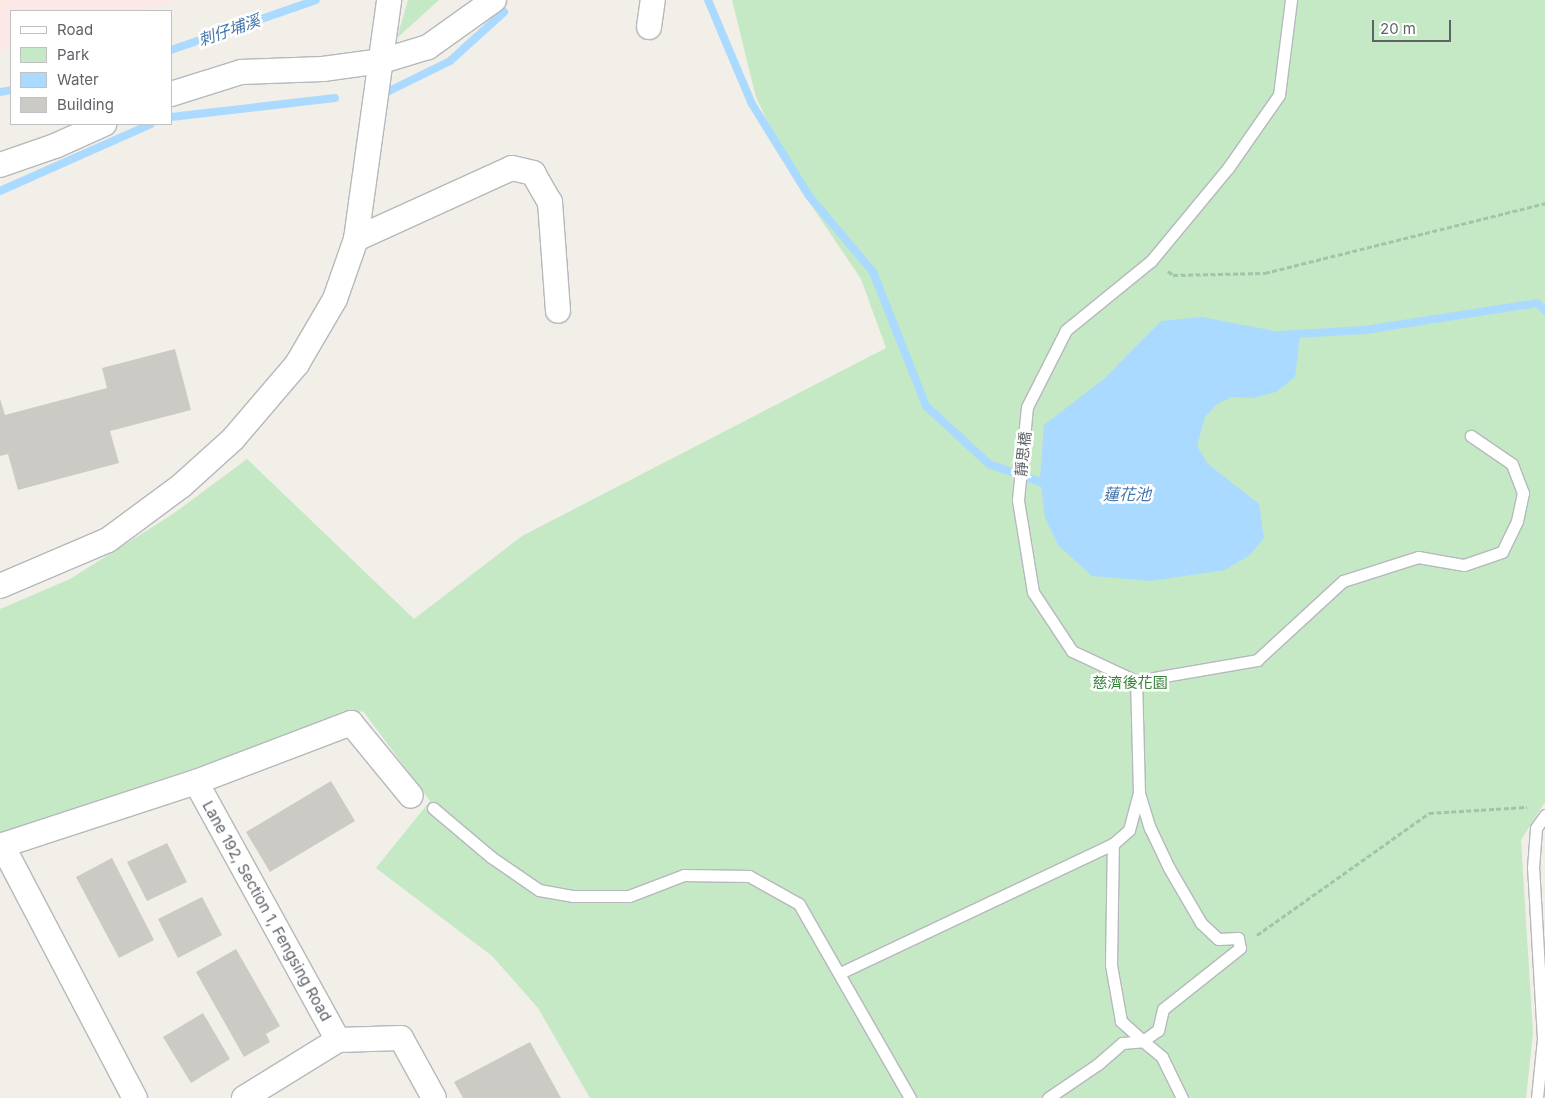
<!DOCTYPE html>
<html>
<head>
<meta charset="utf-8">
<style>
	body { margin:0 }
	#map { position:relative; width:1545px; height:1098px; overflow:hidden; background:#f1efe8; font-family:Inter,"Noto Sans TC",sans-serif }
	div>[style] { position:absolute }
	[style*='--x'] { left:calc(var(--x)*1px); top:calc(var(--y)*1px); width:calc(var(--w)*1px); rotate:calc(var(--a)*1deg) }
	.medical>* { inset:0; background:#fce8e6 }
	.green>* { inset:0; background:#c5e8c5 }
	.water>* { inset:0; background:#aadaff }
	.stream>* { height:8px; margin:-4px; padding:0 4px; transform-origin:4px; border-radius:4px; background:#aadaff }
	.building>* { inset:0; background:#cccac5 }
	.path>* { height:3px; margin-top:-1.5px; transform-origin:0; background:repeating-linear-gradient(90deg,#9cc7a9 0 5px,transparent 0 7.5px) }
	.roads { filter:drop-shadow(1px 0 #b5b8bc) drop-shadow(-1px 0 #b5b8bc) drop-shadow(0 1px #b5b8bc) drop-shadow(0 -1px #b5b8bc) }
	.service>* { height:11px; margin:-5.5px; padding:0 5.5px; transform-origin:5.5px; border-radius:5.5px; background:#fff }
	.minor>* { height:24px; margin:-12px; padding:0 12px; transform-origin:12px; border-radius:12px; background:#fff }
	span { translate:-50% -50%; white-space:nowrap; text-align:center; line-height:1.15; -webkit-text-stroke:5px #fff; paint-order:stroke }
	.street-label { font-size:15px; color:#5f6368 }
	.park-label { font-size:15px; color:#348238 }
	.water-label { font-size:16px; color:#4174aa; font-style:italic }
	.legend { position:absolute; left:10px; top:10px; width:162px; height:115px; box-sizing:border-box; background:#fff; border:1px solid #bfc1c3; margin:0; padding:6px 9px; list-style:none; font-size:15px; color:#5f6368 }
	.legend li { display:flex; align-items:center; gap:10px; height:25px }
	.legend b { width:25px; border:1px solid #bfc1c3 }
	.scale { position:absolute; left:1372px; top:20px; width:79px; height:22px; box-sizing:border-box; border:2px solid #5f6368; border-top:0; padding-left:6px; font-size:15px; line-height:18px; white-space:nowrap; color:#5f6368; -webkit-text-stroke:4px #fff; paint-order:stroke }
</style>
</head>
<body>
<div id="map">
	<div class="medical">
		<i style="clip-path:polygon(0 0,182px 0,140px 11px,11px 11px,11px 48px,0 51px)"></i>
	</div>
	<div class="green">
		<i style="clip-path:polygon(408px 0,439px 0,397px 38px)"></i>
		<i style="clip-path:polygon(732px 0,1545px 0,1545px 802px,1521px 840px,1533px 1033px,1526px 1098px,590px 1098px,538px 1008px,492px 956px,376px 868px,430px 801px,363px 711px,0 834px,0 609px,70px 579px,173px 514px,247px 459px,414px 619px,522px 536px,886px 348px,861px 279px,795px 181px,756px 97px)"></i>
	</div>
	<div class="water">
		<i style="clip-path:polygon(1202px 317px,1300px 336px,1295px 377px,1276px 392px,1253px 398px,1231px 397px,1216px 405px,1205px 417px,1197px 446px,1208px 464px,1259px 504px,1264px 538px,1250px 555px,1225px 570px,1151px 581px,1092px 576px,1058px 545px,1045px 518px,1040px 478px,1044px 425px,1104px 379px,1161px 321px)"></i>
	</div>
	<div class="stream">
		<i style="--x:708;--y:0;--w:113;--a:67.1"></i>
		<i style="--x:752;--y:104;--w:108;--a:58.2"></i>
		<i style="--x:809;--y:196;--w:99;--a:49.9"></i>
		<i style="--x:873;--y:272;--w:144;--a:68.4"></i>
		<i style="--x:926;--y:406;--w:86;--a:42.6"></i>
		<i style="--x:989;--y:464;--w:64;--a:19.3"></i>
		<i style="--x:171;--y:50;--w:153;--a:-19"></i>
		<i style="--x:0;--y:92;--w:11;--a:-10"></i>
		<i style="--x:381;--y:95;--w:77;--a:-26.2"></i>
		<i style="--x:450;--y:61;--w:73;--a:-42.2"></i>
		<i style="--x:171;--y:117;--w:165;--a:-6.6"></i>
		<i style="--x:0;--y:191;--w:165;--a:-23.9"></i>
		<i style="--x:1280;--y:335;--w:85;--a:-3.4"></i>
		<i style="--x:1365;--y:330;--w:174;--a:-8.9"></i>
		<i style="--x:1537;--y:303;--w:11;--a:41"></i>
	</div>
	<div class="building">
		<i style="clip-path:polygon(175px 349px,191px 410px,110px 431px,119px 463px,18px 490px,8px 454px,0 456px,0 399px,5px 415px,107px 388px,102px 368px)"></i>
		<i style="clip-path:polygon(331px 781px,355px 821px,270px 872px,246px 832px)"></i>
		<i style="clip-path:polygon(167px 843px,187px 882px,147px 901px,127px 862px)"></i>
		<i style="clip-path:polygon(112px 858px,154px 940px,119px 958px,76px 877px)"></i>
		<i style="clip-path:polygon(202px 897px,222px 935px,178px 958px,158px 919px)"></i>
		<i style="clip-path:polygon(236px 949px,280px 1026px,266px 1034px,270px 1042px,244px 1057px,196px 972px)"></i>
		<i style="clip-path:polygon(203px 1013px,230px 1059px,191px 1083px,163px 1037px)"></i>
		<i style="clip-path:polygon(530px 1042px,561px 1098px,463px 1098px,454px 1082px)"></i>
	</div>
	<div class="path">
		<i style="--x:1168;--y:271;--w:6;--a:39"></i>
		<i style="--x:1173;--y:275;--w:92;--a:-1.2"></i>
		<i style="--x:1265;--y:273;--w:289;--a:-14"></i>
		<i style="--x:1257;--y:935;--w:211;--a:-35.3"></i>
		<i style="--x:1429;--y:813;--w:98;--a:-3.5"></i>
	</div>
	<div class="roads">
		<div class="service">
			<i style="--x:1136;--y:681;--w:123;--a:-9.8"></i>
			<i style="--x:1257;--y:660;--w:117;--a:-42.6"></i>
			<i style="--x:1343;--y:581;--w:79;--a:-17.7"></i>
			<i style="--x:1418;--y:557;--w:47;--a:9.9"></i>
			<i style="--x:1464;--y:565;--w:40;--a:-18.9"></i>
			<i style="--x:1502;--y:552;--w:34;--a:-64"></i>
			<i style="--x:1517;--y:521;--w:29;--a:-78"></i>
			<i style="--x:1523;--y:493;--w:31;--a:-111"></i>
			<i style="--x:1512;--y:464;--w:50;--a:-145.7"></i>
			<i style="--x:1139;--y:793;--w:37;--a:73"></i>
			<i style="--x:1150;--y:828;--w:44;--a:64.6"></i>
			<i style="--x:1169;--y:868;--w:64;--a:59.8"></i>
			<i style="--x:1201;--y:923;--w:23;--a:43"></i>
			<i style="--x:1218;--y:939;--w:20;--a:-3"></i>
			<i style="--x:1238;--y:938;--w:10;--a:79"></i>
			<i style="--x:1240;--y:948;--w:98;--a:141.6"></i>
			<i style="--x:1163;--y:1009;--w:22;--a:103"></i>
			<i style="--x:1158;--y:1030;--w:19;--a:144"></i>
			<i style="--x:1143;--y:1041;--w:25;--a:40"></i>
			<i style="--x:1162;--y:1057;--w:46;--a:64"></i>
			<i style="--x:433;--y:808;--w:76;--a:40.2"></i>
			<i style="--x:491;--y:857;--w:58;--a:34.5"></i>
			<i style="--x:539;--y:890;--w:35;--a:10"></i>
			<i style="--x:573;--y:896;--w:56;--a:0"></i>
			<i style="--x:629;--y:896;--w:59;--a:-20.9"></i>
			<i style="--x:684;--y:875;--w:65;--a:0.9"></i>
			<i style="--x:749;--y:876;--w:57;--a:29.2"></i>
			<i style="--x:799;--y:904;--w:224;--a:60.2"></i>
			<i style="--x:840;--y:973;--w:302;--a:-25.3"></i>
			<i style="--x:1048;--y:1098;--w:60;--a:-34.2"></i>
			<i style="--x:1098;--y:1064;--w:32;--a:-41"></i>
			<i style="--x:1122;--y:1043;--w:21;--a:-5"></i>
			<i style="--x:1143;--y:1041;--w:30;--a:-138"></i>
			<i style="--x:1121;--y:1021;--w:57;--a:-100.1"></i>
			<i style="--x:1111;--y:965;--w:121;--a:-89.1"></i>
			<i style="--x:1113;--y:844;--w:21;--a:-41"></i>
			<i style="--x:1129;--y:830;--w:38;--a:-75"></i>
			<i style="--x:1139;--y:793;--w:112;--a:-91.5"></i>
			<i style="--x:1136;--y:681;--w:71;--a:-154.9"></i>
			<i style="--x:1072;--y:651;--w:71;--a:-123.5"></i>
			<i style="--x:1033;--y:592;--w:93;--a:-99.3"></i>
			<i style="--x:1018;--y:500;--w:93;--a:-84.5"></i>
			<i style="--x:1027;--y:407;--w:86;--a:-63.1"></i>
			<i style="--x:1066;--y:330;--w:109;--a:-39.1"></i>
			<i style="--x:1151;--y:261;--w:121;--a:-50.4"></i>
			<i style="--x:1228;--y:168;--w:89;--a:-55.1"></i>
			<i style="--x:1279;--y:95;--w:96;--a:-82.8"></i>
			<i style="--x:1537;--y:1098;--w:59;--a:-84.2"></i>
			<i style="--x:1543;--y:1039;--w:171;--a:-93.3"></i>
			<i style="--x:1533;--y:868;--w:40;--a:-85.7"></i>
			<i style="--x:1536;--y:828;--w:16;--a:-55"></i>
		</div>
		<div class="minor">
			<i style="--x:649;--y:27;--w:27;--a:-82"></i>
			<i style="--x:171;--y:94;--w:73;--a:-17.4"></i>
			<i style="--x:241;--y:72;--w:82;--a:-2.1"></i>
			<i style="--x:323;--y:69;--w:60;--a:-7.7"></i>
			<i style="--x:382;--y:61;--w:48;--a:-16.9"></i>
			<i style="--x:428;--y:47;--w:81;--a:-35.5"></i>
			<i style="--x:0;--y:165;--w:58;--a:-19.1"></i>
			<i style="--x:55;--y:146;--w:54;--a:-24.2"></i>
			<i style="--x:356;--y:239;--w:171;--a:-24.5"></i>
			<i style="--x:512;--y:168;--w:22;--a:13"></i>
			<i style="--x:533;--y:173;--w:34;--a:60"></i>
			<i style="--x:550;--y:202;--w:109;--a:85.8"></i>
			<i style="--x:0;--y:586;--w:117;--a:-23.1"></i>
			<i style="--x:108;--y:540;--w:91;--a:-36.5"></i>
			<i style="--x:181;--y:486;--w:70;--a:-42.1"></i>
			<i style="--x:233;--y:439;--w:99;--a:-49.5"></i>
			<i style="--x:297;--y:364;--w:75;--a:-59.7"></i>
			<i style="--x:335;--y:299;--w:64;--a:-70.7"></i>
			<i style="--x:356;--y:239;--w:241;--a:-82.1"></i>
			<i style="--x:196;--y:782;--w:294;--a:61.2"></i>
			<i style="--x:2;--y:845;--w:286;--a:62.3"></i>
			<i style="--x:0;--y:846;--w:206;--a:-18.1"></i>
			<i style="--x:196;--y:782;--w:166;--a:-20.8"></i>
			<i style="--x:351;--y:723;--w:94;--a:50.6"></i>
			<i style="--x:244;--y:1098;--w:110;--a:-31.7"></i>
			<i style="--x:338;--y:1040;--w:63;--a:-1.8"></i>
			<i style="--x:401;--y:1038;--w:68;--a:61.2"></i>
		</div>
	</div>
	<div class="street-label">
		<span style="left:1023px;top:454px;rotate:-84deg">靜思橋</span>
		<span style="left:267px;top:911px;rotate:61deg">Lane 192, Section 1, Fengsing Road</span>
	</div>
	<div class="park-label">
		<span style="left:1130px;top:683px">慈濟後花園</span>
	</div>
	<div class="water-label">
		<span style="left:229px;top:30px;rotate:-19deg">刺仔埔溪</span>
		<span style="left:1127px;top:494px">蓮花池</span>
	</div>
	<ul class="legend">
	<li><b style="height:6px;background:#fff"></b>Road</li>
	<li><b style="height:14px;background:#c5e8c5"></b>Park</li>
	<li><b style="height:14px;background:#aadaff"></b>Water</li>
	<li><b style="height:14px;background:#cccac5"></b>Building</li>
	</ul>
	<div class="scale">20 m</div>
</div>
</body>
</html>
